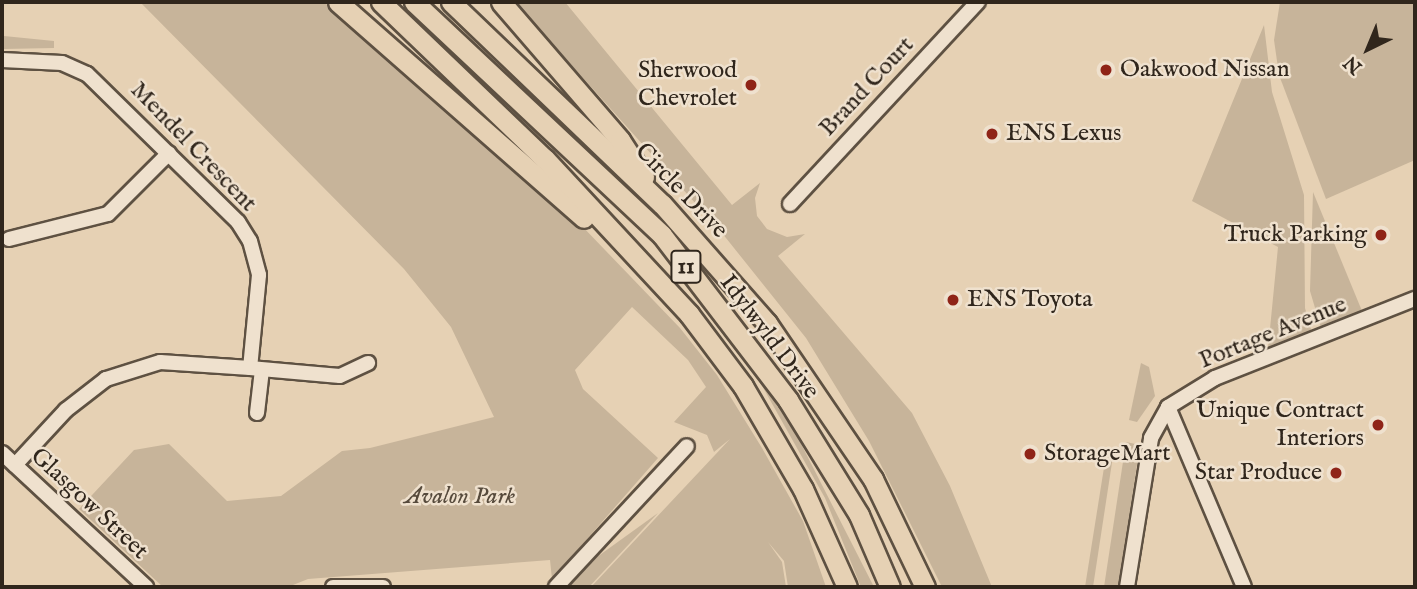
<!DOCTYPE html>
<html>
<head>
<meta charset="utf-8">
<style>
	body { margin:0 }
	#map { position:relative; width:1417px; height:589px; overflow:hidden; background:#e6d1b4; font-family:"IM FELL English",serif }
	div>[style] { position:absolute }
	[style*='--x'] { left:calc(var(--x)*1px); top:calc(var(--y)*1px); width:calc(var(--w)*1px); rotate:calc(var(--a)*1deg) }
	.green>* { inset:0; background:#c7b49a }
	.roads { filter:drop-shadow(2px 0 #5e5142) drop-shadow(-2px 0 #5e5142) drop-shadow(0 2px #5e5142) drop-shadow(0 -2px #5e5142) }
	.minor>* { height:14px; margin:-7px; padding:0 7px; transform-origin:7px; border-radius:7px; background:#efe1ce }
	.highway>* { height:19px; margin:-9.5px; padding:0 9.5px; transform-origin:9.5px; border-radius:9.5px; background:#e6d1b4 }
	.dots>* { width:19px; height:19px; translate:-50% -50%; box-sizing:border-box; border:4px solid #efe1ce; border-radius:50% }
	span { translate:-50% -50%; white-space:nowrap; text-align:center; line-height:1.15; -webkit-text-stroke:5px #efe1ce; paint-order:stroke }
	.shield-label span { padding:2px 5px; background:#efe1ce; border:2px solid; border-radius:5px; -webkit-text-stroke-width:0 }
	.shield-label { font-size:23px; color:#30261c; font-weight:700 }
	.poi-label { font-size:24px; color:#30261c }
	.left { translate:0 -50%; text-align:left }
	.right { translate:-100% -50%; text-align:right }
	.street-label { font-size:24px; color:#30261c }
	.park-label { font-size:24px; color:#564a3c; font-style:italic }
	.frame { position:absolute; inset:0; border:4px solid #30261c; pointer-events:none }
	.north { position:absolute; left:1333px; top:14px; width:70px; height:70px; -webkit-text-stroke:5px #efe1ce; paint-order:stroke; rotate:223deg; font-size:19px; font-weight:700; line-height:28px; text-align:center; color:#30261c }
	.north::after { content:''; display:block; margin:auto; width:24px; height:32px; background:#30261c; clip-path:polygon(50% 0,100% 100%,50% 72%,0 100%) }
</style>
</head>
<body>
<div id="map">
	<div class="green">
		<i style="clip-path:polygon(140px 2px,324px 2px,581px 225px,680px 328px,717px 375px,762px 448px,803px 521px,826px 587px,788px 587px,784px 561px,768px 542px,782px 562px,786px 587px,591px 587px,730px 439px,714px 452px,707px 435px,674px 422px,706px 387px,688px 360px,632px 307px,575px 370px,583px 389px,658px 458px,552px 579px,550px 560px,308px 579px,288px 587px,163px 587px,79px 509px,134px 450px,169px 444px,227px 501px,281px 496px,342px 451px,370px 448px,494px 417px,451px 327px,404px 269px)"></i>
		<i style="clip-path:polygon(515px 2px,565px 2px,732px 205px,760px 183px,755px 198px,757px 216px,767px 229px,787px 237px,805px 234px,778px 256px,912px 413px,950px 486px,992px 587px,942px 587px,869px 441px,806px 338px,722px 233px)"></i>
		<i style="clip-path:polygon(1280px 2px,1415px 2px,1415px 160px,1326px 199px,1279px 75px,1274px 40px)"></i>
		<i style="clip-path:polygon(1264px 25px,1272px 92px,1304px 195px,1305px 308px,1312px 333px,1268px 349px,1278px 247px,1192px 201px)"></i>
		<i style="clip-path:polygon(4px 36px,54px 41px,54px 48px,4px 49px)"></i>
		<i style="clip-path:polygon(1313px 192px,1362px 311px,1321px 328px,1310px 291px)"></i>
		<i style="clip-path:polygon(1141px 363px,1149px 367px,1155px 396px,1137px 422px,1129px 420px)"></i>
		<i style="clip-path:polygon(752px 368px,796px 434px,874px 587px,861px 587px,825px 498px)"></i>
		<i style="clip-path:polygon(1126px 442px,1140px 445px,1118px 587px,1104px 587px)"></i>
		<i style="clip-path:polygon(1106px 455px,1113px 456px,1093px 587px,1085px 587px)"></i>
		<i style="clip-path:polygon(658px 513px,589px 587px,567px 587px,590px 562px)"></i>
	</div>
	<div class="roads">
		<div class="minor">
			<i style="--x:2;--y:60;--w:60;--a:2.9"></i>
			<i style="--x:62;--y:63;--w:27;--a:24"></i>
			<i style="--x:87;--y:74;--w:211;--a:44.4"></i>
			<i style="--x:238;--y:222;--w:22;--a:58"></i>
			<i style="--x:250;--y:241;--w:35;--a:75"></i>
			<i style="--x:259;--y:275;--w:93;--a:95.5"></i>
			<i style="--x:250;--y:368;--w:90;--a:-176.2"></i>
			<i style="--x:160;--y:362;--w:57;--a:162.5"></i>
			<i style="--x:106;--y:379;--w:51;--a:142.2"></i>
			<i style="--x:66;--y:410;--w:75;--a:132.8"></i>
			<i style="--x:790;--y:204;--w:276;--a:-47.1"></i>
			<i style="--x:9;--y:239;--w:102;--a:-14.2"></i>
			<i style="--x:108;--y:214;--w:86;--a:-45"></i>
			<i style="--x:250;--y:368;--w:90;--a:5.1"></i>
			<i style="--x:340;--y:376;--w:31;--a:-25"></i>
			<i style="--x:1168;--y:407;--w:195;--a:67.1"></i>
			<i style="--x:257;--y:413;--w:43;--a:-83.4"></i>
			<i style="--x:2;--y:453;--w:197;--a:42.9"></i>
			<i style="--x:333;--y:587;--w:50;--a:0"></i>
			<i style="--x:556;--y:587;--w:192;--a:-47.1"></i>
			<i style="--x:1127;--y:587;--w:151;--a:-80.8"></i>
			<i style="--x:1151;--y:438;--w:35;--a:-61"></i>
			<i style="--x:1168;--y:407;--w:55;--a:-31.7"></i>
			<i style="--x:1215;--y:378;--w:215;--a:-21.6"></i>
		</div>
		<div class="highway">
			<i style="--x:338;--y:2;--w:327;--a:41.3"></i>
			<i style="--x:381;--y:2;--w:227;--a:43.8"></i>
			<i style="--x:545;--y:159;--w:212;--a:47.1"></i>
			<i style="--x:689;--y:314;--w:90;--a:53.1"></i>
			<i style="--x:743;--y:386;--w:119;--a:59.8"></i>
			<i style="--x:803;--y:489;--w:107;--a:65.8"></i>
			<i style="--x:414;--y:2;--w:340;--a:43.2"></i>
			<i style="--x:662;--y:235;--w:208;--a:52.6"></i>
			<i style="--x:788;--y:400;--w:135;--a:58.3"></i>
			<i style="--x:859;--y:515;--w:78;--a:66.7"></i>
			<i style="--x:451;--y:2;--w:292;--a:43.8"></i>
			<i style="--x:662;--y:204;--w:159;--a:48.6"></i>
			<i style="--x:767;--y:323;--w:189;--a:55.8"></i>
			<i style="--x:873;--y:479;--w:120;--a:64.3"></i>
			<i style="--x:501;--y:2;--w:182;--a:49.2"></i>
			<i style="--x:620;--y:140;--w:44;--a:57"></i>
		</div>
	</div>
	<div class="dots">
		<i style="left:1106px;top:70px;background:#8f2418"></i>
		<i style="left:751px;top:85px;background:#8f2418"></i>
		<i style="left:992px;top:134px;background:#8f2418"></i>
		<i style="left:1381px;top:235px;background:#8f2418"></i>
		<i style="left:953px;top:300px;background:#8f2418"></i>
		<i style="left:1378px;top:425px;background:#8f2418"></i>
		<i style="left:1030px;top:454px;background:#8f2418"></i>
		<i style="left:1336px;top:473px;background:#8f2418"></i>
	</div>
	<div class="shield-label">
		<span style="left:686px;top:267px">11</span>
	</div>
	<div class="poi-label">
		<span class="left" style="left:1120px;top:70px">Oakwood Nissan</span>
		<span class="right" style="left:737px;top:85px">Sherwood<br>Chevrolet</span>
		<span class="left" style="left:1006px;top:134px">ENS Lexus</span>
		<span class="right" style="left:1367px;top:235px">Truck Parking</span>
		<span class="left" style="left:967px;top:300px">ENS Toyota</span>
		<span class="right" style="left:1364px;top:425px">Unique Contract<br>Interiors</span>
		<span class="left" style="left:1044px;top:454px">StorageMart</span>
		<span class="right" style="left:1322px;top:473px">Star Produce</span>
	</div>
	<div class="street-label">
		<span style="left:867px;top:87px;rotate:-47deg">Brand Court</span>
		<span style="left:193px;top:147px;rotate:46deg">Mendel Crescent</span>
		<span style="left:681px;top:191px;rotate:46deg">Circle Drive</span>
		<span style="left:1273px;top:333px;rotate:-22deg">Portage Avenue</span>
		<span style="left:769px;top:337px;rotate:53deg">Idylwyld Drive</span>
		<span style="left:89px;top:504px;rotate:43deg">Glasgow Street</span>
	</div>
	<div class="park-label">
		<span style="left:460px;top:497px">Avalon Park</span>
	</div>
	<div class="frame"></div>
	<div class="north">N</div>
</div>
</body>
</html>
